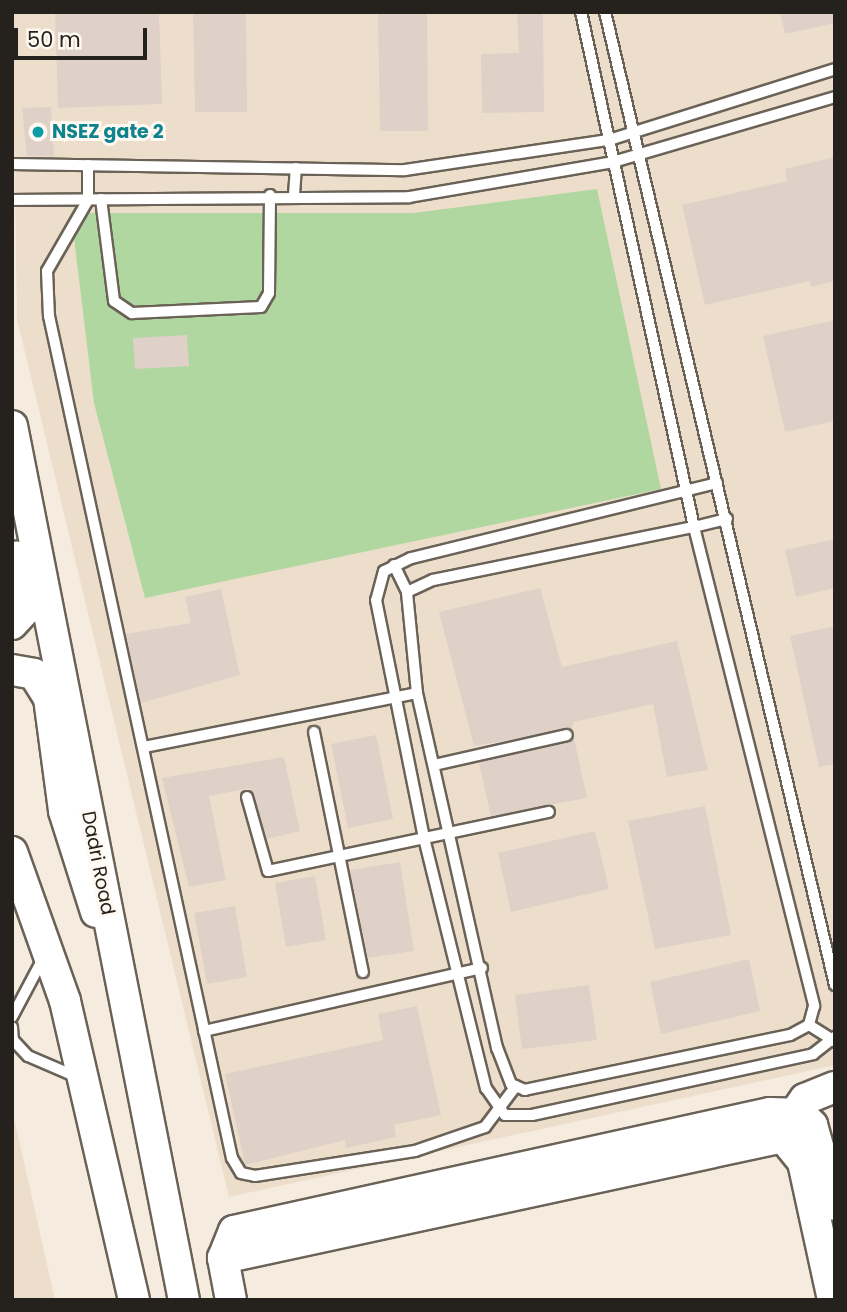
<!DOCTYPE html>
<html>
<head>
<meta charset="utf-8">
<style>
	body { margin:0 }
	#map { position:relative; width:847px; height:1312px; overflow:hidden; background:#f5ebde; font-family:Poppins,sans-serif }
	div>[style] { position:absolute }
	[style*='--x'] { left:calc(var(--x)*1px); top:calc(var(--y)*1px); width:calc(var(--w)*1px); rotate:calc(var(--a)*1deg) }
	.built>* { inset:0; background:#eddecb }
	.green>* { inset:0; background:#b0d79f }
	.building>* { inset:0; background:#dfd1c8 }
	.roads { filter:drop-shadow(2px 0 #6a6257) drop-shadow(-2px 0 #6a6257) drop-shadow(0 2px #6a6257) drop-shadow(0 -2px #6a6257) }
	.lane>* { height:10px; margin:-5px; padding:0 5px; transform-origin:5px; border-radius:5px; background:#fff }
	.secondary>* { height:30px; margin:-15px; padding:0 15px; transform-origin:15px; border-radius:15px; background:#fff }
	.dots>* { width:19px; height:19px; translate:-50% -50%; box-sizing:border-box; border:4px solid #fff9f1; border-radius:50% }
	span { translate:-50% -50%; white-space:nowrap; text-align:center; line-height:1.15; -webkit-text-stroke:6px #fff9f1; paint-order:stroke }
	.culture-label { font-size:19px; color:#0d838f; font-weight:700 }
	.left { translate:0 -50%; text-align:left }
	.street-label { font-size:19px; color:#25211d }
	.frame { position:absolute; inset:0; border:14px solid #25211d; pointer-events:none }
	.scale { position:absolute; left:14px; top:28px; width:133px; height:32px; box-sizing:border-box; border:4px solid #25211d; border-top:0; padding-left:9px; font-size:21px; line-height:24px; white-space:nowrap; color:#25211d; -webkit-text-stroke:5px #fff9f1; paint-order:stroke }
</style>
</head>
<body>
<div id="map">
	<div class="built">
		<i style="clip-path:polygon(12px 12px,835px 12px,835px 1065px,229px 1197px,17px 319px)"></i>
		<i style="clip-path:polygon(12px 1109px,55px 1300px,12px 1300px)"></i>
	</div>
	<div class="green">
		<i style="clip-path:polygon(597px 189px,661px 489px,145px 598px,94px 403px,71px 213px,414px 213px)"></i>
	</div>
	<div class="building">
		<i style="clip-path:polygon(55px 12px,159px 12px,162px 104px,58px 108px)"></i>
		<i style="clip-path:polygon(193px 12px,246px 12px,247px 112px,195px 112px)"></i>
		<i style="clip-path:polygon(378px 12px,427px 12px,428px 131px,380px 131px)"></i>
		<i style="clip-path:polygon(517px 12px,543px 12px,544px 112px,482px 113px,481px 54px,519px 53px)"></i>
		<i style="clip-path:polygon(780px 12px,835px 12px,835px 23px,785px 34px)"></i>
		<i style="clip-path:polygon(51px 107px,54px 156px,27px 156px,22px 108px)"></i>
		<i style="clip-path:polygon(835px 157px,835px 281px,811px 287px,810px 281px,705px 305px,682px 205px,787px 181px,785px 169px)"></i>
		<i style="clip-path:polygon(835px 320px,835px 421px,785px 432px,763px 336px)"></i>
		<i style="clip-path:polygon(187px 335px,189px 366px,135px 369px,133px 338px)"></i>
		<i style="clip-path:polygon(835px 539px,835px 588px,796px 597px,785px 550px)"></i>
		<i style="clip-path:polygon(540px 588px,562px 667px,677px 641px,708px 770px,667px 777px,653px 704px,574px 722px,572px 729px,474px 746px,439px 612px)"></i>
		<i style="clip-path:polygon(221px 589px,240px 675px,141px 703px,126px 634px,191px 623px,185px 597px)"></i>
		<i style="clip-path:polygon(835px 626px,835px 764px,819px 767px,790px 636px)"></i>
		<i style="clip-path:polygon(376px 735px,393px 819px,348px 828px,331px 744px)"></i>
		<i style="clip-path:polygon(574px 738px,587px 798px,491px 816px,479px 763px)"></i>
		<i style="clip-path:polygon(284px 757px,300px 831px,267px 839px,250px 788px,209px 796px,226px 880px,189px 887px,162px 778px)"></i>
		<i style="clip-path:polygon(705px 806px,731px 935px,655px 949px,628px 821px)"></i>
		<i style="clip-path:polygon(595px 831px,609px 889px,511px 912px,498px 853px)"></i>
		<i style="clip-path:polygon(400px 862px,414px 951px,368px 958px,350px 870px)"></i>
		<i style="clip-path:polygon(315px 876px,326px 940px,286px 947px,275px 883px)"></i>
		<i style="clip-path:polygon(235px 906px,247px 977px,207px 984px,194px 913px)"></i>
		<i style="clip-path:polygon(749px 959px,760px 1011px,661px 1034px,650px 982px)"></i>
		<i style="clip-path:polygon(589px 985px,597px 1040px,522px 1049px,515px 995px)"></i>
		<i style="clip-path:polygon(417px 1006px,441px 1115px,394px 1125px,396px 1137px,346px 1148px,345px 1140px,245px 1165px,225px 1074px,383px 1040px,378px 1014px)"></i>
	</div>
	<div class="roads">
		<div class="lane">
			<i style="--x:581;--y:12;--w:527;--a:77.62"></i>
			<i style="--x:694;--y:527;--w:494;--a:75.9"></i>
			<i style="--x:814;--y:1006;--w:20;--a:105"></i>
			<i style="--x:809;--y:1025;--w:21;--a:152"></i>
			<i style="--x:790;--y:1035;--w:271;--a:168.3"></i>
			<i style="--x:525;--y:1090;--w:15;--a:-157"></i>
			<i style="--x:511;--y:1084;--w:39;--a:-111"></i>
			<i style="--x:497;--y:1048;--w:364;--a:-102.7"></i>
			<i style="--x:417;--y:693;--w:101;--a:-95.7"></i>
			<i style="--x:407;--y:592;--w:29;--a:-25"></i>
			<i style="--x:433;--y:580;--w:266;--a:-11.5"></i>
			<i style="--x:694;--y:527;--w:34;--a:-14"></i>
			<i style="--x:605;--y:12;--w:1000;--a:76.7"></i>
			<i style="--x:12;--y:164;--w:393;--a:0.9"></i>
			<i style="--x:405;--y:170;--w:206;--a:-8.4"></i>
			<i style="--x:609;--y:140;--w:237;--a:-17.4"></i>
			<i style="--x:88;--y:165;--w:35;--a:90"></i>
			<i style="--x:88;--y:200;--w:82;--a:120"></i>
			<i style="--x:47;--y:271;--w:45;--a:87.5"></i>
			<i style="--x:49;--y:316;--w:862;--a:77.74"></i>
			<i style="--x:232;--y:1158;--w:17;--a:59"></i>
			<i style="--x:241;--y:1173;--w:14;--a:12"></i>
			<i style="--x:255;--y:1176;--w:162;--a:-8.9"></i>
			<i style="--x:415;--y:1151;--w:74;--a:-18.9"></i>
			<i style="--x:485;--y:1127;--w:51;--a:-52.9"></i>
			<i style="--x:294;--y:195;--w:27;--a:-86"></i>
			<i style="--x:101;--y:199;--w:103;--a:82.7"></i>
			<i style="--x:114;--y:301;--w:22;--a:34"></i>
			<i style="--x:132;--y:313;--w:129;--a:-2.7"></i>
			<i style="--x:261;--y:307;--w:16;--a:-60"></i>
			<i style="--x:269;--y:293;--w:98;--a:-89.4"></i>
			<i style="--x:12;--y:200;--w:397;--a:-0.4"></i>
			<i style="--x:409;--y:197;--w:207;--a:-9.7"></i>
			<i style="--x:613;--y:162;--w:231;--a:-16.3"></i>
			<i style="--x:717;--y:483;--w:315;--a:166.2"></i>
			<i style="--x:411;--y:558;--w:30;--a:154"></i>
			<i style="--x:384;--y:571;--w:30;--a:105"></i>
			<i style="--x:376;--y:600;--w:243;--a:78.6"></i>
			<i style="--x:424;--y:838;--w:258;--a:76.1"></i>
			<i style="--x:486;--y:1088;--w:33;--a:55"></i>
			<i style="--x:505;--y:1115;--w:27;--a:0"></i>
			<i style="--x:532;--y:1115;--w:288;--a:-12.2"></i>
			<i style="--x:813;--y:1054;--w:28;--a:-38"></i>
			<i style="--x:394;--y:565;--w:30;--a:64"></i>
			<i style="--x:314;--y:732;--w:245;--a:78.5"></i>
			<i style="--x:144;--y:747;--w:278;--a:-11.2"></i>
			<i style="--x:434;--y:765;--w:136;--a:-12.7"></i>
			<i style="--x:247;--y:797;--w:77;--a:74.2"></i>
			<i style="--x:268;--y:871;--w:287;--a:-11.9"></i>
			<i style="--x:12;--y:1017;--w:70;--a:-62"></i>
			<i style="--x:809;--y:1025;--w:31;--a:32"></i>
			<i style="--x:12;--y:1027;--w:13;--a:86"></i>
			<i style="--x:13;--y:1040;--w:22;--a:47"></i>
			<i style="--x:28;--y:1056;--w:53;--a:23.2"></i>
			<i style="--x:204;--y:1031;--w:285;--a:-12.8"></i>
		</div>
		<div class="secondary">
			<i style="--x:12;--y:426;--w:891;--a:78.87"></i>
			<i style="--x:12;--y:624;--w:19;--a:-47"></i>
			<i style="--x:25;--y:610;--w:54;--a:-98.6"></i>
			<i style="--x:12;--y:670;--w:22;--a:10"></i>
			<i style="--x:34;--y:674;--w:28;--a:58"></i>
			<i style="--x:49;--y:698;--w:114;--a:82.4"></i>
			<i style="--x:64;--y:811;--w:106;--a:72.4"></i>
			<i style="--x:12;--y:852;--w:158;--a:70.4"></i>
			<i style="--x:65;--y:1001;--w:307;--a:77"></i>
			<i style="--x:786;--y:1126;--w:33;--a:-55"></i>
			<i style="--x:805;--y:1099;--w:32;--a:-22"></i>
			<i style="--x:223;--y:1258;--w:573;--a:-12.19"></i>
			<i style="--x:783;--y:1137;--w:32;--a:51"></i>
			<i style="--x:803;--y:1162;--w:141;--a:77.7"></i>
			<i style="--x:231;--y:1300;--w:43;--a:-100.8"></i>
			<i style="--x:223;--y:1258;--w:29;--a:-68"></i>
			<i style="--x:234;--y:1231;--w:549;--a:-12.42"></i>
			<i style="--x:770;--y:1113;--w:31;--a:2"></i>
			<i style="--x:801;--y:1114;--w:16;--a:45"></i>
			<i style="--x:812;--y:1125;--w:83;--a:74"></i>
		</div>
	</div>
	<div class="dots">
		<i style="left:38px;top:132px;background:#0f9aa8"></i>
	</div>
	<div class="culture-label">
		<span class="left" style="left:52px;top:132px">NSEZ gate 2</span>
	</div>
	<div class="street-label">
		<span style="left:98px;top:863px;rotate:79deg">Dadri Road</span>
	</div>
	<div class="frame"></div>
	<div class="scale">50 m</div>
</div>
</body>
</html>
